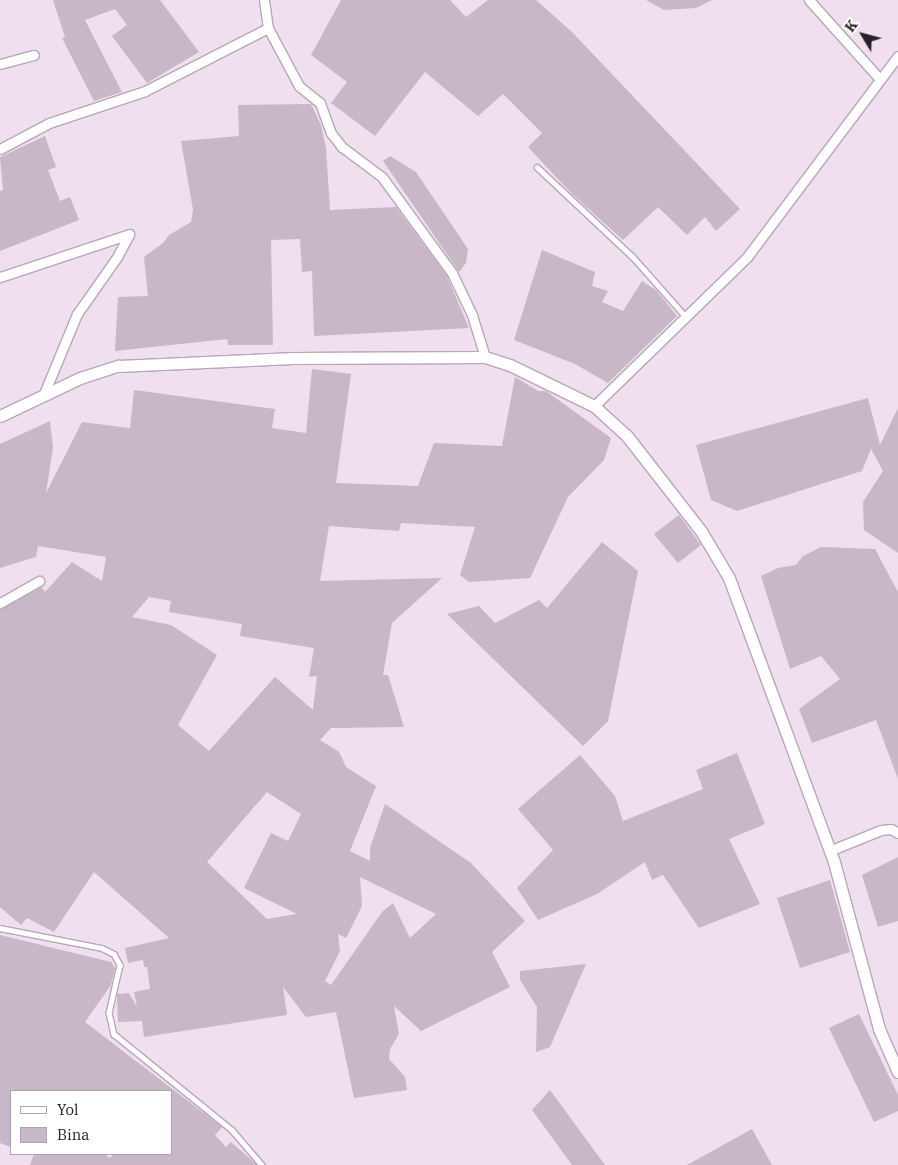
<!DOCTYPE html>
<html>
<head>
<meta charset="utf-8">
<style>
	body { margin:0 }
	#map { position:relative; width:898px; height:1165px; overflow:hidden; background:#efdfef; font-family:"IBM Plex Serif",serif }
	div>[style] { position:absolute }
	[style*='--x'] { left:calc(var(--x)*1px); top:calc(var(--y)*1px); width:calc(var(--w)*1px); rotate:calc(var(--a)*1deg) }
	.building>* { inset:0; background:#c7b7c7 }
	.roads { filter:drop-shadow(1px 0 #b7a7b7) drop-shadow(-1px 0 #b7a7b7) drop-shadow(0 1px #b7a7b7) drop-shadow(0 -1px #b7a7b7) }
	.lane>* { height:4.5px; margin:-2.25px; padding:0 2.25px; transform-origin:2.25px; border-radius:2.25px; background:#fff }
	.street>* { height:9px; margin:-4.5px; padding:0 4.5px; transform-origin:4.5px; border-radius:4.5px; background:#fff }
	.secondary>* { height:11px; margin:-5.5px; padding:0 5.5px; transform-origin:5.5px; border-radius:5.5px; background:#fff }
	span { translate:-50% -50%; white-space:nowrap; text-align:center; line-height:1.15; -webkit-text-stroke:5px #fff; paint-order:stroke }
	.legend { position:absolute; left:10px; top:1090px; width:162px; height:65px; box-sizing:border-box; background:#fff; border:1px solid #a9a7a9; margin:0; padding:6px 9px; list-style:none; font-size:15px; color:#282228 }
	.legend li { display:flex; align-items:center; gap:10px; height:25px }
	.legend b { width:25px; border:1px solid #a9a7a9 }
	.north { position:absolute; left:838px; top:10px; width:50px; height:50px; -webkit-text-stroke:4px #fff; paint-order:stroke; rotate:307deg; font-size:14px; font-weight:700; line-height:20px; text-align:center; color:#282228 }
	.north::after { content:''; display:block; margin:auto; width:18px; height:22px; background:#282228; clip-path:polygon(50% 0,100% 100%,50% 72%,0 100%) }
</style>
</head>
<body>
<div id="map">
	<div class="building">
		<i style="clip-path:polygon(53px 0,160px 0,199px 52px,147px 83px,112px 36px,127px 25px,115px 9px,85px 20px,122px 92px,94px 101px,62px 38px,65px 37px)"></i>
		<i style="clip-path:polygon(341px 0,450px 0,466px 17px,488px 0,536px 0,572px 32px,740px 209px,716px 231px,705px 217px,687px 235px,658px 207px,623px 240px,572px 194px,528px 147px,542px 133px,503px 94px,478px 116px,425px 72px,375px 136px,331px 103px,347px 82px,311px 55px)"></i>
		<i style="clip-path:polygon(646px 0,712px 0,696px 8px,664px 10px)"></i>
		<i style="clip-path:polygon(311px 104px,321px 125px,326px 148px,330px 210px,396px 207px,447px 276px,469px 328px,314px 336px,312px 271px,302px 272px,300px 239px,271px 240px,273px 345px,228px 345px,227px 339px,115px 351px,118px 297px,148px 296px,144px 257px,163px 243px,169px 235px,191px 222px,193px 210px,181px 141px,239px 136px,238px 105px)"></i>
		<i style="clip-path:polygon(45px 136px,56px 167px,48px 170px,60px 201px,70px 197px,79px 220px,0 251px,0 191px,3px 190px,0 157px)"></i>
		<i style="clip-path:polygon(390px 156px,416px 172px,468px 249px,466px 263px,459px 272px,383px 161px)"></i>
		<i style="clip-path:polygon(542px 250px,595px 272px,592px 286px,608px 291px,602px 302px,623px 311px,642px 281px,656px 290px,677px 316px,608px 383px,575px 364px,514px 340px)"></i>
		<i style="clip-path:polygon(evenodd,312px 369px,351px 374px,336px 483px,418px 486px,434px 443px,502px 446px,515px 377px,538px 391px,546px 391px,611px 438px,604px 460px,568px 497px,530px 578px,469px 582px,460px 575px,475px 527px,401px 523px,399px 531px,329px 526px,320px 581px,442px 578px,392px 623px,383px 675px,388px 675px,404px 727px,331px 728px,320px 740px,339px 752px,346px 767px,376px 786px,350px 851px,370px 861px,370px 848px,385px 804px,471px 863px,525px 921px,492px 952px,510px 987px,421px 1031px,394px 1006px,399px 1034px,390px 1049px,389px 1059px,405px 1077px,407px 1090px,354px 1098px,336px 1012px,306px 1017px,283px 987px,287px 1015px,144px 1037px,142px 1021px,118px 1022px,117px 994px,129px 993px,137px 1007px,134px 992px,150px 989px,147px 967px,144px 967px,143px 960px,128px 963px,125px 948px,169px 938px,94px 872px,54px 932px,27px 918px,21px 925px,0 907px,0 609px,42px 587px,45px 592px,72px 562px,102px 581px,106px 557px,38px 546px,36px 557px,0 568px,0 444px,50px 421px,53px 448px,46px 493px,82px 422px,130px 428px,134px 390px,275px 409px,272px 428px,306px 433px,312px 369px,149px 597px,171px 601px,169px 612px,242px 624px,240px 636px,314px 648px,309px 677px,317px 676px,313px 710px,275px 677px,209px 751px,178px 725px,217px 655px,171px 625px,132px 617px,149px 597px,312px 369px,267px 792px,301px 814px,288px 841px,271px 833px,244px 888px,297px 914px,267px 919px,207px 862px,267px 792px,312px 369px,360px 877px,436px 914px,410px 938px,393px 903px,382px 912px,331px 985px,325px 981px,340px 951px,338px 934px,346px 938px,362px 906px,360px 877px)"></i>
		<i style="clip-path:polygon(868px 398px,880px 445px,898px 408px,898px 553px,864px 530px,863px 502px,883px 471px,871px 449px,862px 471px,737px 511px,711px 500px,696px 445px)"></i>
		<i style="clip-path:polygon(679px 515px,701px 545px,678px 563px,654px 534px)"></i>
		<i style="clip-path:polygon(602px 542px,638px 571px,608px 721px,583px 746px,447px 614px,479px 606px,495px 623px,539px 600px,547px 608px)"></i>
		<i style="clip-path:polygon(821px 547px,875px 549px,898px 592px,898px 779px,876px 720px,812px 743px,799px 709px,840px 679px,821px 656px,790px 669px,761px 576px,778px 568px,796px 565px,803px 556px)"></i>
		<i style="clip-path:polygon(737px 753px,765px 824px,729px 839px,760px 904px,699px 928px,663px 875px,652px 880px,645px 862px,597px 894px,538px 920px,517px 888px,553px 850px,518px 809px,580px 755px,615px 796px,623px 821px,703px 789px,696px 770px)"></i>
		<i style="clip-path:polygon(898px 857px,898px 921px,878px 927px,862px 875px)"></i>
		<i style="clip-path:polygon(830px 880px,850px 952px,800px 968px,777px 898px)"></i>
		<i style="clip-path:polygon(0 935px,111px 962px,115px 968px,111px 985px,85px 1022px,222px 1127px,215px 1135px,226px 1147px,231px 1142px,257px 1165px,30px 1165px,34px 1154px,104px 1154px,110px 1158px,113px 1154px,171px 1154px,171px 1091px,11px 1091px,11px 1147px,0 1143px)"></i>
		<i style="clip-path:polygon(586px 964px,550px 1047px,536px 1052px,537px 1007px,520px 980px,520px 971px)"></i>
		<i style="clip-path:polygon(859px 1014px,898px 1095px,898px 1111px,874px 1122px,829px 1028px)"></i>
		<i style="clip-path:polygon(550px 1090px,605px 1165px,572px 1165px,532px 1110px)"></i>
		<i style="clip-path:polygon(752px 1129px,772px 1165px,687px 1165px)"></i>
	</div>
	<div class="roads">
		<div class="lane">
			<i style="--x:537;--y:167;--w:132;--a:43.2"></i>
			<i style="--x:633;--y:257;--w:80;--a:48.5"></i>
			<i style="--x:0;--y:928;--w:104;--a:11.1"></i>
			<i style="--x:102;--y:948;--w:13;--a:27"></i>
			<i style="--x:114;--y:954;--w:13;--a:61"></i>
			<i style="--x:120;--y:965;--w:49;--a:102.9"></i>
			<i style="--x:109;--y:1013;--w:22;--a:77"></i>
			<i style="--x:114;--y:1034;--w:152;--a:39.1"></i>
			<i style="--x:232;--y:1130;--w:46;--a:49.4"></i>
		</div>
		<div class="street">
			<i style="--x:264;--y:0;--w:28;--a:82"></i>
			<i style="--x:268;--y:28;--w:66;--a:61.9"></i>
			<i style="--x:299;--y:86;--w:27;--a:39"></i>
			<i style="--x:320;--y:103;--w:32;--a:70"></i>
			<i style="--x:331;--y:133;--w:18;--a:52"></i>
			<i style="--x:342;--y:147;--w:50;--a:36.9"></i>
			<i style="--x:382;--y:177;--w:119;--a:53.9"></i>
			<i style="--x:452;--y:273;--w:47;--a:64.5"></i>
			<i style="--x:472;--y:315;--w:44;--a:72.8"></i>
			<i style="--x:809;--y:0;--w:105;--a:48.1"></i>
			<i style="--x:0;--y:64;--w:35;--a:-15"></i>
			<i style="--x:0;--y:149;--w:55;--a:-28"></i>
			<i style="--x:49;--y:123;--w:101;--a:-18.4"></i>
			<i style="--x:145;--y:91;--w:138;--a:-27.1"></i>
			<i style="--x:0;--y:277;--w:136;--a:-18.4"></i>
			<i style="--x:43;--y:396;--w:89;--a:-67.5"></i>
			<i style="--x:77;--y:314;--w:70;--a:-54.9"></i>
			<i style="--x:117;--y:257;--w:26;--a:-62"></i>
			<i style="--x:594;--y:406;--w:214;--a:-44.2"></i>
			<i style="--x:747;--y:257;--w:251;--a:-53.1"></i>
			<i style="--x:0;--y:603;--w:45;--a:-29.4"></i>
			<i style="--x:829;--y:851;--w:56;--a:-22"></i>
			<i style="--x:881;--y:830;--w:10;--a:-6"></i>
			<i style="--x:891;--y:829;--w:8;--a:30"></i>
		</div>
		<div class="secondary">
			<i style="--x:0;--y:416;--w:89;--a:-25.4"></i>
			<i style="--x:80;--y:378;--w:40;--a:-18"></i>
			<i style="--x:118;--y:366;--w:175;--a:-2.6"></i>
			<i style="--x:293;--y:358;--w:192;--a:-0.3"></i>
			<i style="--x:485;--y:357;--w:26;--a:18"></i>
			<i style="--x:510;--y:365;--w:93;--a:26"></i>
			<i style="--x:594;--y:406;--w:45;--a:42.3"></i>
			<i style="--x:627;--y:436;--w:120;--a:52.1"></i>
			<i style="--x:701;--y:531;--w:55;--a:59.2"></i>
			<i style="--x:729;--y:578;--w:303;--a:69.7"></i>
			<i style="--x:834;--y:862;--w:173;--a:74.9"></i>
			<i style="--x:879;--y:1029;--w:47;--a:66.2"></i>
		</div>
	</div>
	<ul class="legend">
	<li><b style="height:6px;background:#fff"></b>Yol</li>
	<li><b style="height:14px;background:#c7b7c7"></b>Bina</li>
	</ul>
	<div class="north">K</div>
</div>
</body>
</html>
